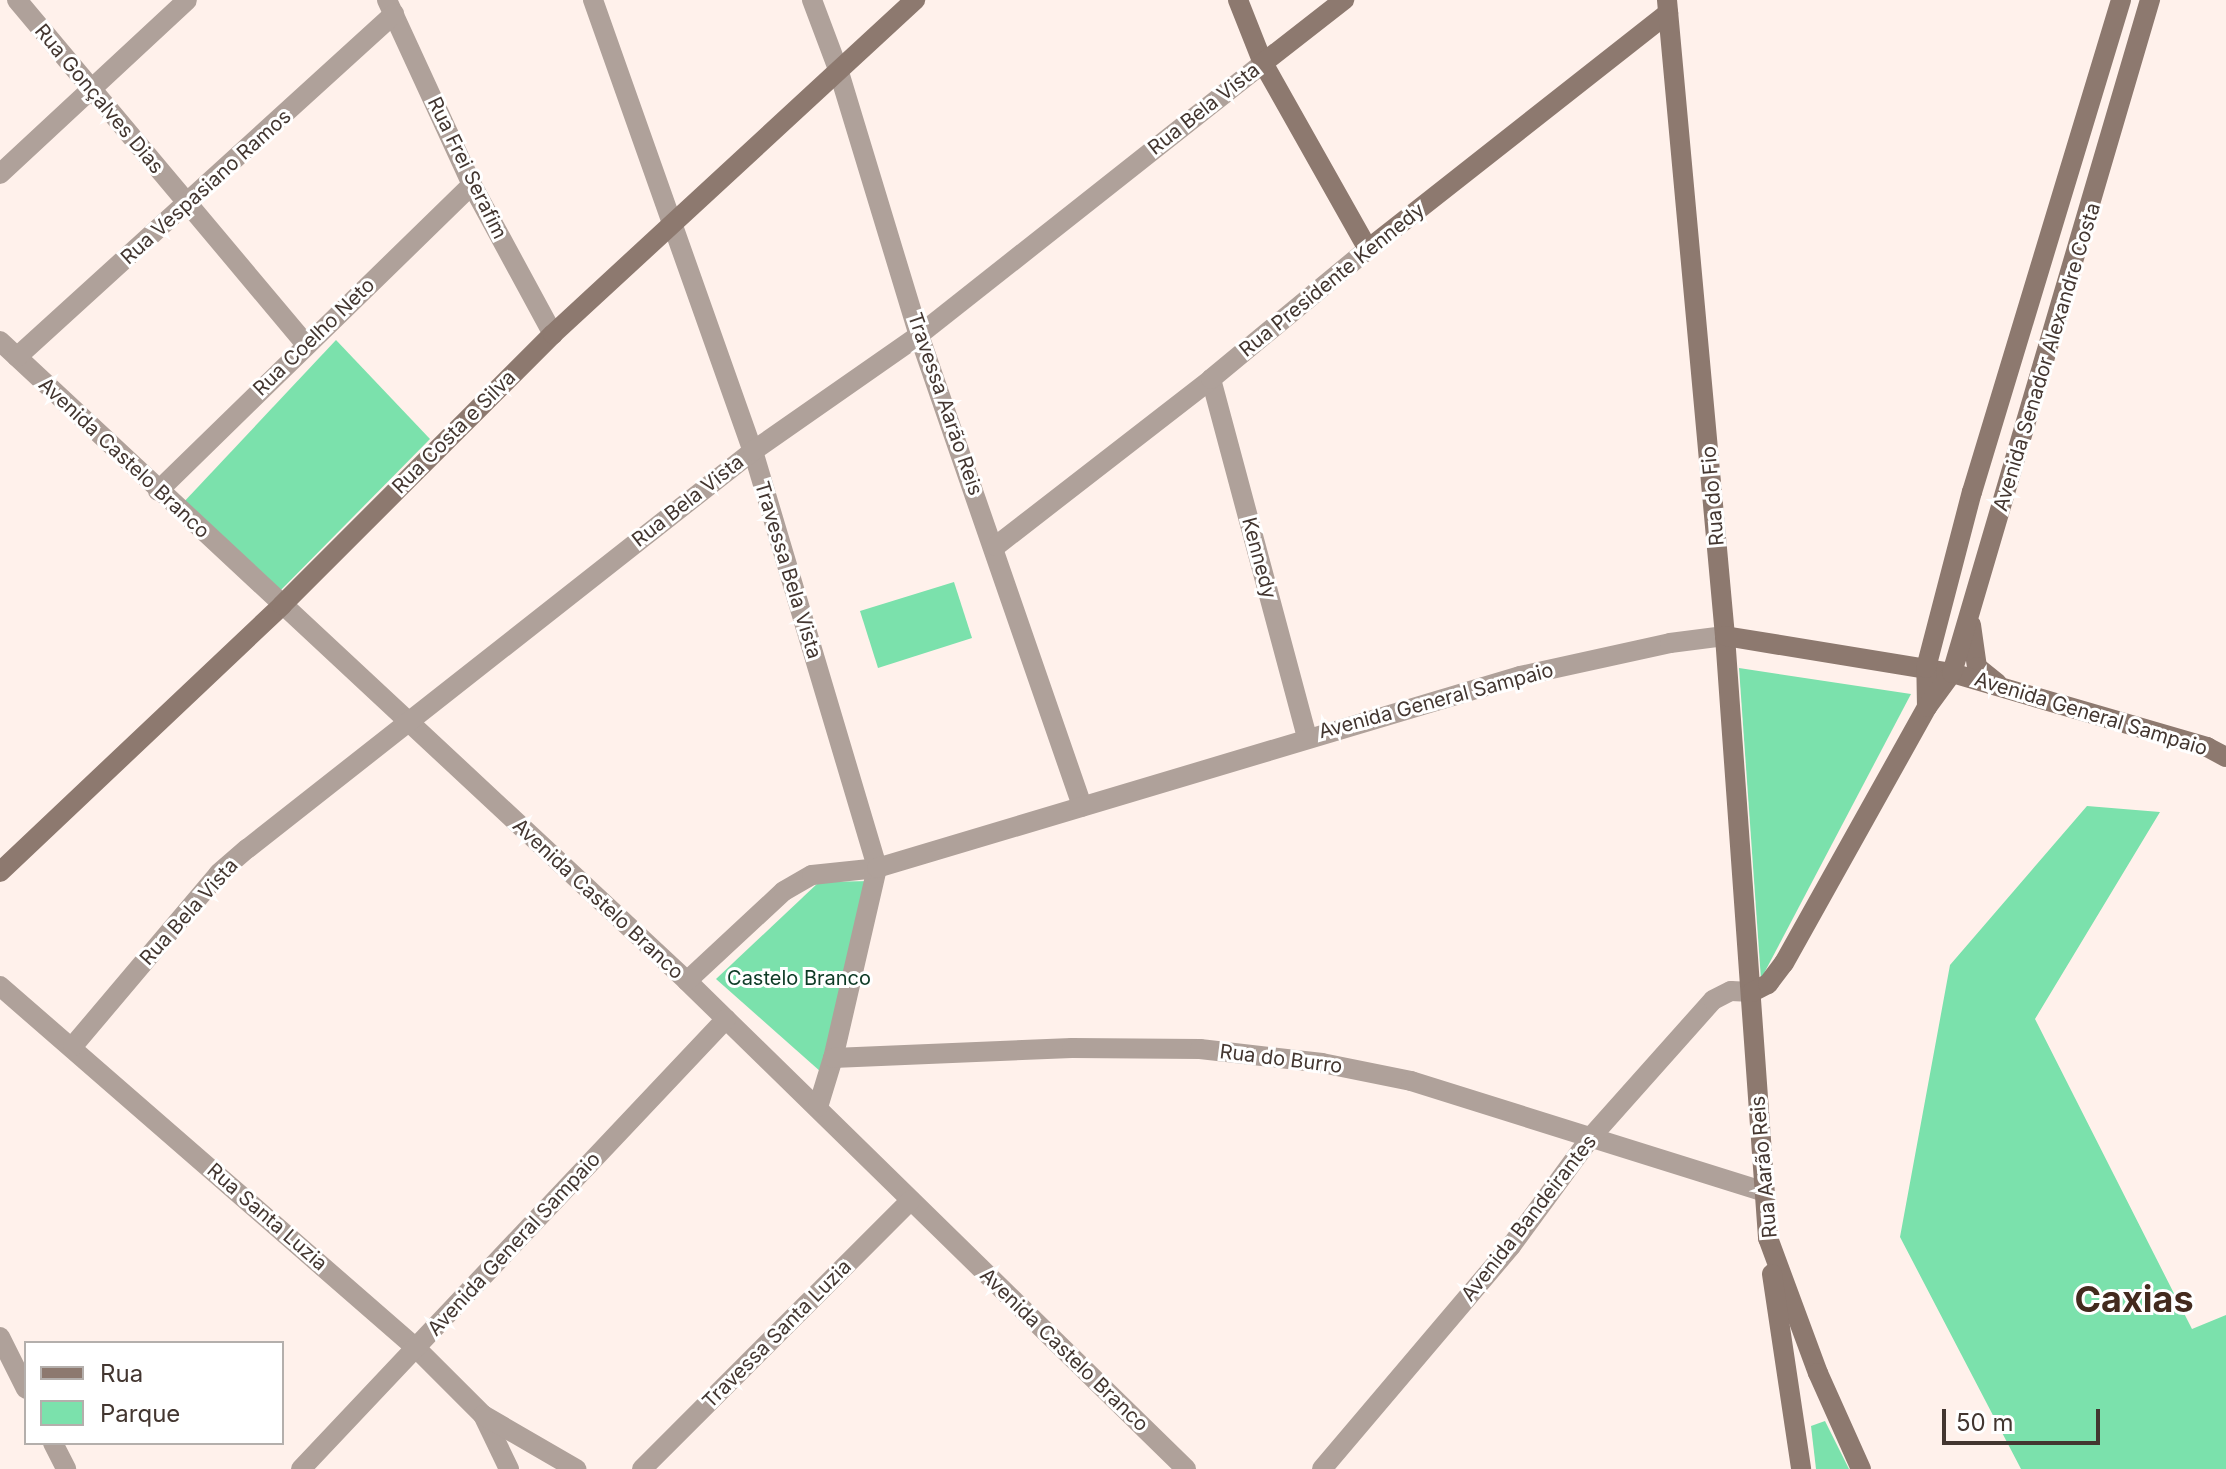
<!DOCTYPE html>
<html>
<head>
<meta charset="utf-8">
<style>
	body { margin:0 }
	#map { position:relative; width:2226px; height:1469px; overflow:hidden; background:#fff1eb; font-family:Inter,sans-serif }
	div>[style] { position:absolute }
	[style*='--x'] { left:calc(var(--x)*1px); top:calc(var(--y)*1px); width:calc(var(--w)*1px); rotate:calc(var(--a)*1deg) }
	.green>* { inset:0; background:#7be1ac }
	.street>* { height:20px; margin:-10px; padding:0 10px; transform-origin:10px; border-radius:10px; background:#afa19a }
	.secondary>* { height:20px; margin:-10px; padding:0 10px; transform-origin:10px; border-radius:10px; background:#8d796f }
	span { translate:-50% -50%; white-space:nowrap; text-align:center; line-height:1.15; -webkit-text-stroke:6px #fff; paint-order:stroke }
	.street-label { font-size:20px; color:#433630 }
	.park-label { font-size:20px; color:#0d3a25 }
	.town-label { font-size:36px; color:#432a1e; font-weight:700 }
	.legend { position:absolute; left:24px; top:1341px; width:260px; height:104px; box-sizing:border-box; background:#fff; border:2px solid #b4afac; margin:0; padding:10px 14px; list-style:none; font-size:24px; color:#433630 }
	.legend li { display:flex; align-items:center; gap:16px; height:40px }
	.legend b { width:40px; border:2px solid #b4afac }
	.scale { position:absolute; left:1942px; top:1409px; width:158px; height:36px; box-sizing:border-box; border:4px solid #433630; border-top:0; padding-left:10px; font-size:24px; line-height:28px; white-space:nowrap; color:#433630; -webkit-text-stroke:6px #fff; paint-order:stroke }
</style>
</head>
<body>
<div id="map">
	<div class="green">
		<i style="clip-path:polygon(336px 340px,430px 439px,276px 595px,181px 505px)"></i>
		<i style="clip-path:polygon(954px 582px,972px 638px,878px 668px,860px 611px)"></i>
		<i style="clip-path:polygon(1739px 668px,1911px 694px,1761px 979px)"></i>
		<i style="clip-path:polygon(2087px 806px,2160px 812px,2035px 1019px,2192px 1329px,2226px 1315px,2226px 1469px,2021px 1469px,1900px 1237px,1950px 965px)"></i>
		<i style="clip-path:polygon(873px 881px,821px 1072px,716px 979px,819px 882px)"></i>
		<i style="clip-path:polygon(1825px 1421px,1849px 1469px,1816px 1469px,1811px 1426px)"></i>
	</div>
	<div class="street">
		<i style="--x:17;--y:0;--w:449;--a:50"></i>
		<i style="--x:387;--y:0;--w:204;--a:65.3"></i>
		<i style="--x:472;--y:185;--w:170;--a:61.5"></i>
		<i style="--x:593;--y:0;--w:479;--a:70.5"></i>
		<i style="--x:753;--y:451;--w:435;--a:73.4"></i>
		<i style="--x:877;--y:868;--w:195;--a:103"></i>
		<i style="--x:812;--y:0;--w:74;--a:69.4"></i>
		<i style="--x:838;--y:69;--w:278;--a:73.1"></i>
		<i style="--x:919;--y:335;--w:499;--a:70.9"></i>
		<i style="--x:0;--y:174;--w:255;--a:-42.9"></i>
		<i style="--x:0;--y:341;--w:939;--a:42.97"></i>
		<i style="--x:687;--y:981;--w:698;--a:44.36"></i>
		<i style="--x:17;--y:357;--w:510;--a:-42.3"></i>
		<i style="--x:1211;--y:379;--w:371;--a:75"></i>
		<i style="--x:158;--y:491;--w:438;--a:-44.3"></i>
		<i style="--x:996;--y:546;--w:272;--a:-37.8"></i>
		<i style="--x:1211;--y:379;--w:204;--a:-39.6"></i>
		<i style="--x:687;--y:981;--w:132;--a:-42.9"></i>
		<i style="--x:784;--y:891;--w:32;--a:-30"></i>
		<i style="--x:812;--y:875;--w:65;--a:-6.1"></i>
		<i style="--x:877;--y:868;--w:671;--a:-16.63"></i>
		<i style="--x:1520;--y:676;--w:154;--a:-12.4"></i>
		<i style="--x:1670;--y:643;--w:55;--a:-7.3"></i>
		<i style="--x:0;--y:986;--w:551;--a:41.03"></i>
		<i style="--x:416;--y:1348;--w:95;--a:45"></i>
		<i style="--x:483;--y:1415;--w:60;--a:64.3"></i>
		<i style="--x:73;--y:1046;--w:226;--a:-49.8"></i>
		<i style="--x:219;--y:873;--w:37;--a:-41"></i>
		<i style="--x:247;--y:849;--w:644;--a:-38.19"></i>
		<i style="--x:753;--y:451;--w:203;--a:-34.9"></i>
		<i style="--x:919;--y:335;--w:439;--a:-38.3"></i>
		<i style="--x:818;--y:1107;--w:51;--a:-73"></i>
		<i style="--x:833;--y:1058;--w:239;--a:-2.4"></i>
		<i style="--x:1072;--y:1048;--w:128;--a:0.4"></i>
		<i style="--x:1200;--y:1049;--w:123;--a:6.5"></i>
		<i style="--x:1322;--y:1063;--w:91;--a:11.4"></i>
		<i style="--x:1411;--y:1081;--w:369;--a:17.4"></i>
		<i style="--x:0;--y:1337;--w:58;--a:63.4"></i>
		<i style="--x:483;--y:1415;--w:108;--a:30.1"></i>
		<i style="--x:53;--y:1443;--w:29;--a:63"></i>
		<i style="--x:301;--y:1469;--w:619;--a:-46.64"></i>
		<i style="--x:642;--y:1469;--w:380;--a:-45"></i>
		<i style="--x:1322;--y:1469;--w:292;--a:-49.7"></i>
		<i style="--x:1511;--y:1246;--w:135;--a:-53.7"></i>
		<i style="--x:1591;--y:1137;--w:183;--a:-48.3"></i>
		<i style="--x:1713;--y:1000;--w:20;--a:-27"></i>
		<i style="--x:1731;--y:991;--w:21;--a:3"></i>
	</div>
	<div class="secondary">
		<i style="--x:1238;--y:0;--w:68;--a:68.4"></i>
		<i style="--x:1263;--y:63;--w:214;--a:60.6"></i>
		<i style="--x:1368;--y:249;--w:382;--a:-38.2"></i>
		<i style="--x:1667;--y:0;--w:639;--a:84.79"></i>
		<i style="--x:1725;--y:636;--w:604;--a:85.91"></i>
		<i style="--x:1768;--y:1238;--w:144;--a:69.7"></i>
		<i style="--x:1818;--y:1373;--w:105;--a:65.9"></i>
		<i style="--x:1263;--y:63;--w:103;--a:-37.9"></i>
		<i style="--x:1971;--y:625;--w:42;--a:81.9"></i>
		<i style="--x:1977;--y:667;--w:26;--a:39"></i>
		<i style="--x:1725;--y:636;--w:230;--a:9.3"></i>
		<i style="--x:1952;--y:673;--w:266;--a:16.2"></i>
		<i style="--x:2207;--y:747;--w:21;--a:28"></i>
		<i style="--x:1927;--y:707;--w:39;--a:-91"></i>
		<i style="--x:1926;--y:668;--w:182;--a:-75.4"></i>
		<i style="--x:1972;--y:492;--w:514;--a:-73.15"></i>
		<i style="--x:0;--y:872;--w:388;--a:-43.4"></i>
		<i style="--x:282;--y:605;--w:383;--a:-45"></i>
		<i style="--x:553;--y:334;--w:493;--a:-42.7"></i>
		<i style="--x:1752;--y:992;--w:18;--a:-27"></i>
		<i style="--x:1768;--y:984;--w:26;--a:-53"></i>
		<i style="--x:1784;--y:963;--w:293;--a:-60.8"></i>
		<i style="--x:1927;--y:707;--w:42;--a:-53.7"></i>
		<i style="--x:1952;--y:673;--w:702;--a:-73.61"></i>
		<i style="--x:1772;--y:1274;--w:197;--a:81.5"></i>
	</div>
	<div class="street-label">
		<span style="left:99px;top:99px;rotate:50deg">Rua Gonçalves Dias</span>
		<span style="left:1204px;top:109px;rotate:-38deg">Rua Bela Vista</span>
		<span style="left:467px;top:168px;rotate:64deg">Rua Frei Serafim</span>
		<span style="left:206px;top:187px;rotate:-42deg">Rua Vespasiano Ramos</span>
		<span style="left:1332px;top:280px;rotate:-39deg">Rua Presidente Kennedy</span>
		<span style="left:314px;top:337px;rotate:-44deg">Rua Coelho Neto</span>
		<span style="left:2047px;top:357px;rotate:-73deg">Avenida Senador Alexandre Costa</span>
		<span style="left:945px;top:404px;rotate:71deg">Travessa Aarão Reis</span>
		<span style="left:454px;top:432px;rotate:-45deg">Rua Costa e Silva</span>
		<span style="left:124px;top:458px;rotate:43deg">Avenida Castelo Branco</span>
		<span style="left:1713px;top:496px;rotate:-95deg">Rua do Fio</span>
		<span style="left:688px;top:501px;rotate:-38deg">Rua Bela Vista</span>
		<span style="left:1259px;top:558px;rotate:75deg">Kennedy</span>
		<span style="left:788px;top:570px;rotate:73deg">Travessa Bela Vista</span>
		<span style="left:1436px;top:701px;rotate:-15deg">Avenida General Sampaio</span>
		<span style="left:2091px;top:714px;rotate:17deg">Avenida General Sampaio</span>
		<span style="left:598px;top:899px;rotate:43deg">Avenida Castelo Branco</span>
		<span style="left:189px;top:912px;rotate:-48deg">Rua Bela Vista</span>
		<span style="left:1281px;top:1059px;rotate:7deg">Rua do Burro</span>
		<span style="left:1764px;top:1167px;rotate:-95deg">Rua Aarão Reis</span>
		<span style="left:267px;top:1217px;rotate:41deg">Rua Santa Luzia</span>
		<span style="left:1529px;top:1218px;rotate:-52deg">Avenida Bandeirantes</span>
		<span style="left:514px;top:1244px;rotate:-47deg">Avenida General Sampaio</span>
		<span style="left:777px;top:1334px;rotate:-45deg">Travessa Santa Luzia</span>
		<span style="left:1064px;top:1350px;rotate:44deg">Avenida Castelo Branco</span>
	</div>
	<div class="park-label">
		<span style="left:799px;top:978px">Castelo Branco</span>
	</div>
	<div class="town-label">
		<span style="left:2134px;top:1300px">Caxias</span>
	</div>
	<ul class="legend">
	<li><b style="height:10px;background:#8d796f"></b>Rua</li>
	<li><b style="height:22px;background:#7be1ac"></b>Parque</li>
	</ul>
	<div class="scale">50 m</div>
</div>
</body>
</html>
